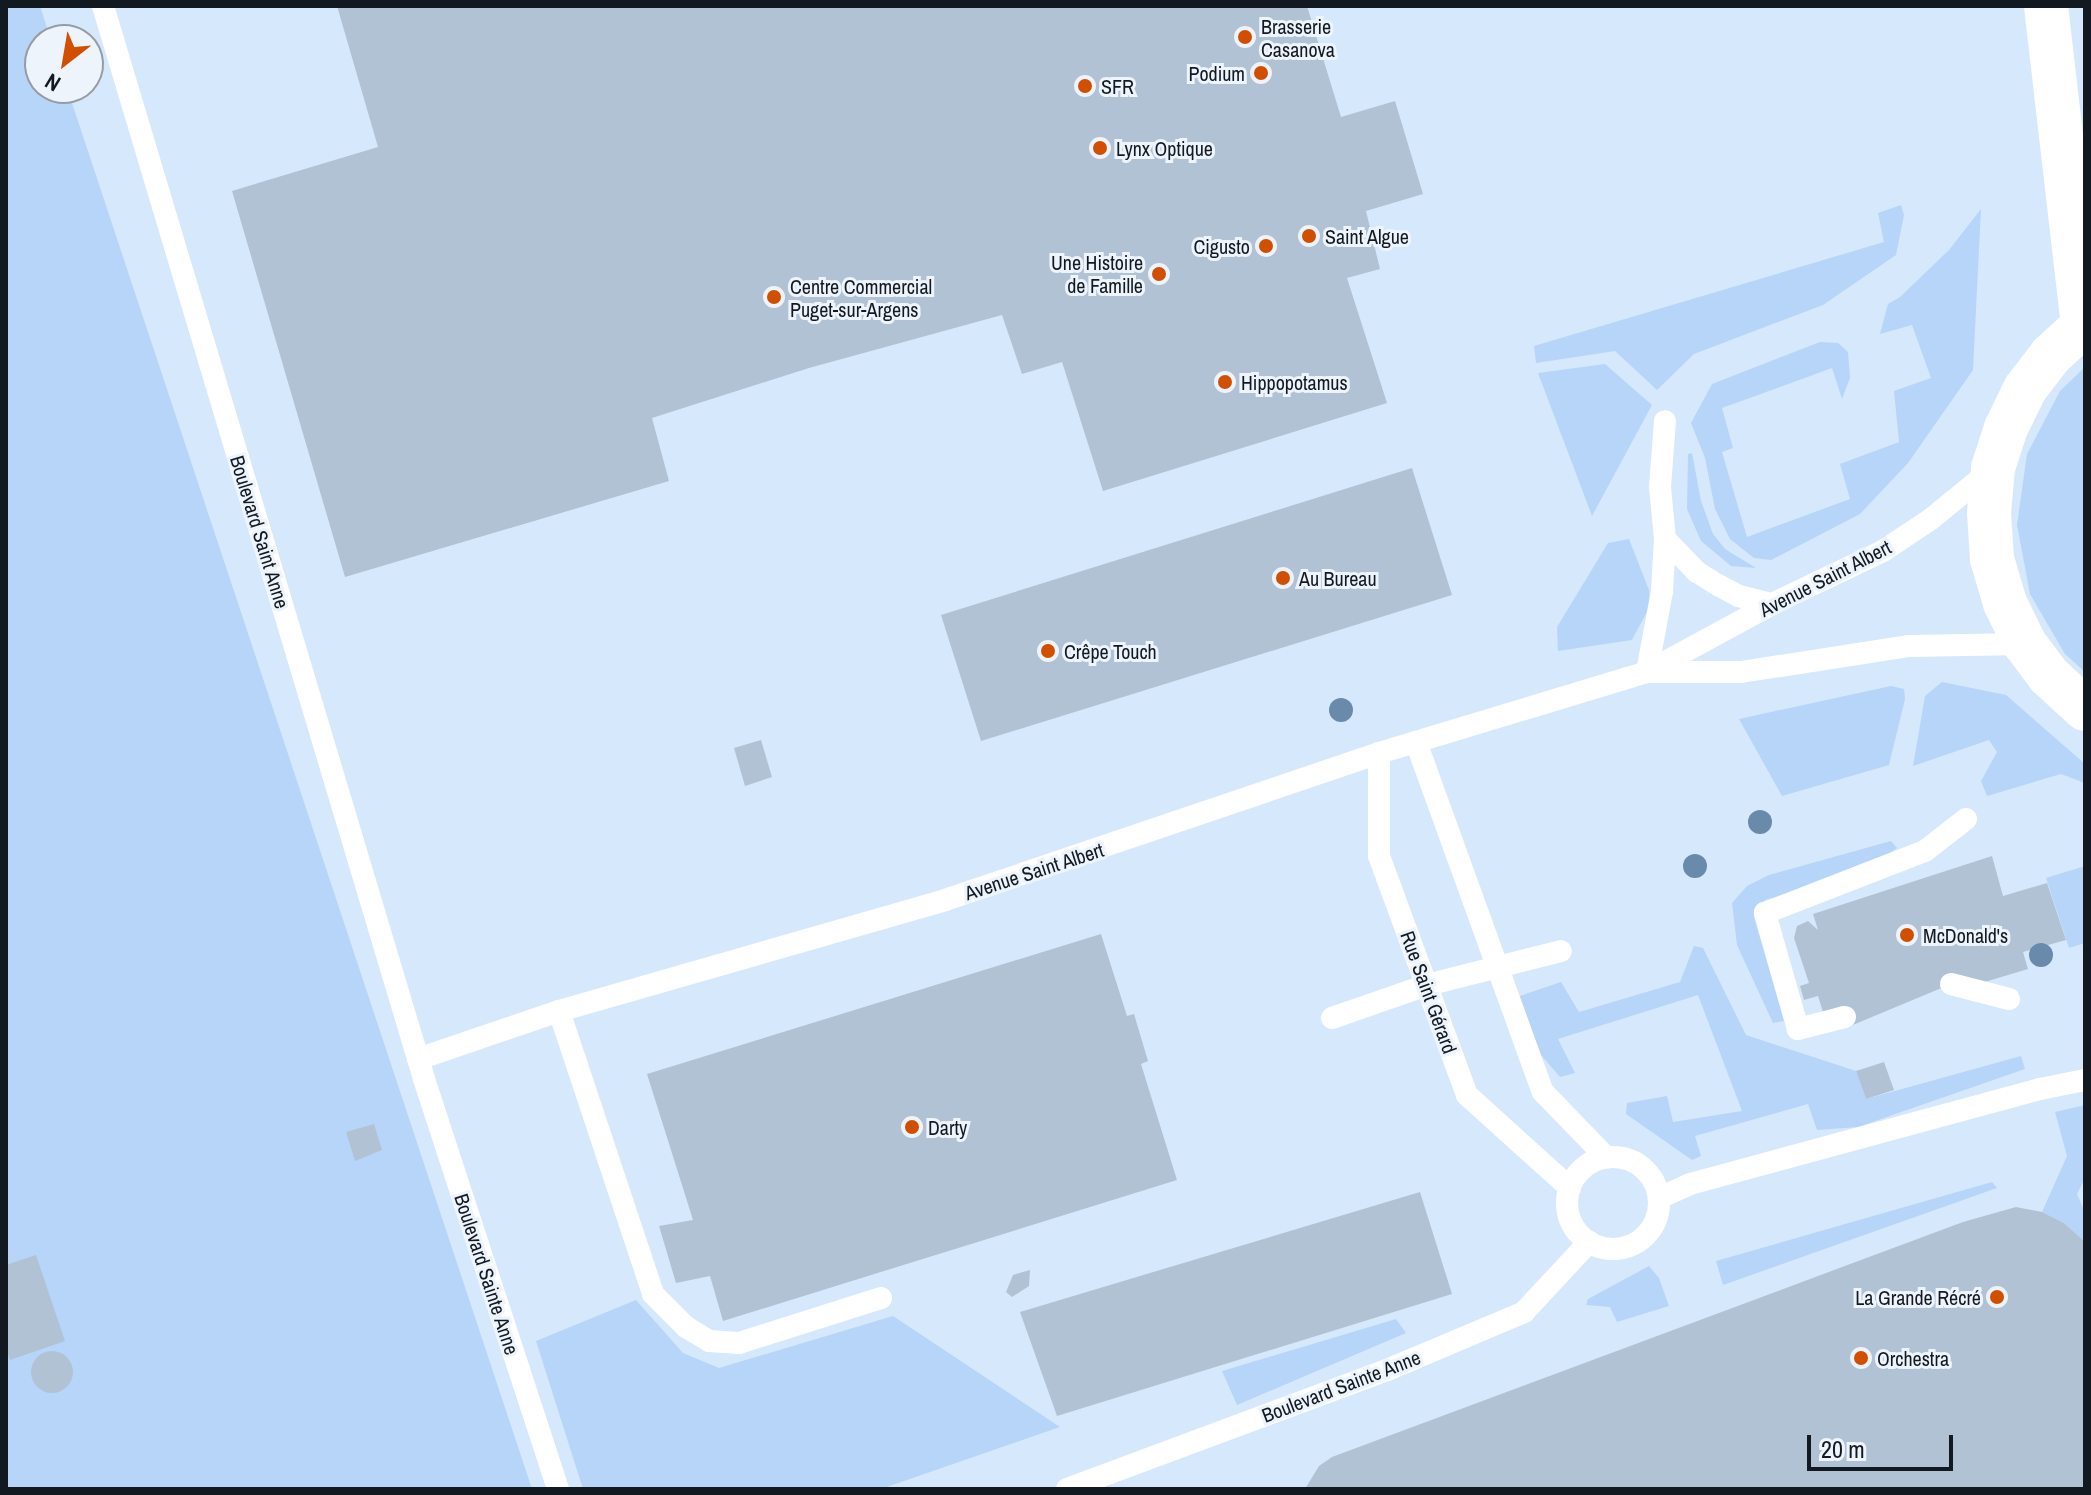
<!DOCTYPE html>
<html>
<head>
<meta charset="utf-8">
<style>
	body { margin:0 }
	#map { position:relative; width:2091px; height:1495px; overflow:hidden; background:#d6e8fc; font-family:"Archivo Narrow",sans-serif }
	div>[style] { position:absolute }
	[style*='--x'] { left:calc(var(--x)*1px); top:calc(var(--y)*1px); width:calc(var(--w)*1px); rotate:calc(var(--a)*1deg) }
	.green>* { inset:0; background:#b6d5f9 }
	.building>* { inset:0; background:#b1c2d5 }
	.round { border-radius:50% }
	.lane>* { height:22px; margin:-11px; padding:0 11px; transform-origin:11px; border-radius:11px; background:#fff }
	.lane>.ring { margin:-11px; padding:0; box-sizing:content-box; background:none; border:22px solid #fff; border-radius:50% }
	.primary>* { height:44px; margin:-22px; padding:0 22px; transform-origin:22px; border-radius:22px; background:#fff }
	.trees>* { width:24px; height:24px; margin:-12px; border-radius:50%; background:#6a8aac }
	.dots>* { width:22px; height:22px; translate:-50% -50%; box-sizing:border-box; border:4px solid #edf4fc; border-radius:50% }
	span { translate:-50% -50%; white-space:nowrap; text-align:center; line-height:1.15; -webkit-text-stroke:6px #edf4fc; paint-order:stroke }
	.poi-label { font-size:20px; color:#131920 }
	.left { translate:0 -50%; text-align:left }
	.right { translate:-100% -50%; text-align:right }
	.street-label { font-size:20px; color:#131920 }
	.frame { position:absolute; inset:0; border:8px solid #131920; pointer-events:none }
	.north { position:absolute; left:24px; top:24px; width:80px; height:80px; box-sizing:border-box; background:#edf4fc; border:2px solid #969ca4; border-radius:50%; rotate:211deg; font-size:22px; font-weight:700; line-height:32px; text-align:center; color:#131920 }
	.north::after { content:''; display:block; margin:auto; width:28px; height:36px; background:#d34f00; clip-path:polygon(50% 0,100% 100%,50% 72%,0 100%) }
	.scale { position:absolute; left:1807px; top:1435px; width:146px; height:36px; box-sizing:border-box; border:4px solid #131920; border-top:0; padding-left:10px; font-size:24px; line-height:28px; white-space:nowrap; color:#131920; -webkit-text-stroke:6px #edf4fc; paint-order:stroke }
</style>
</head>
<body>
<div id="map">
	<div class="green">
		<i style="clip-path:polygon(6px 6px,40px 6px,51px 40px,40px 40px,40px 88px,67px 88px,532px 1489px,6px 1489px)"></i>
		<i style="clip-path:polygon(1901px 205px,1904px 215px,1896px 255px,1823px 305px,1694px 354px,1657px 390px,1615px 351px,1536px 363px,1534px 346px,1884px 242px,1878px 213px)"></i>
		<i style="clip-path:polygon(1981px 209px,1973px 370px,1908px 463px,1860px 514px,1771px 560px,1754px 558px,1730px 539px,1715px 509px,1705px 458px,1691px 423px,1712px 384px,1820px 342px,1838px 343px,1848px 352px,1850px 378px,1842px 399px,1832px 368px,1722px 408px,1733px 448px,1722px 452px,1747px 537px,1850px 499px,1840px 464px,1899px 442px,1894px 391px,1931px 378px,1912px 325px,1880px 334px,1888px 304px,1900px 297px,1949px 250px)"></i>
		<i style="clip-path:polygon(1605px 364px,1652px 405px,1592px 516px,1538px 373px)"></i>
		<i style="clip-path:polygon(2085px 367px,2085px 672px,2065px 654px,2030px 594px,2017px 525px,2027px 454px,2060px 391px)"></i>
		<i style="clip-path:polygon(1692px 453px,1701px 501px,1713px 534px,1725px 549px,1756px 568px,1731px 566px,1701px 541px,1687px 509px,1688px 454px)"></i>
		<i style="clip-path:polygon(1629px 539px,1649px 590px,1650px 606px,1632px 640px,1558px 651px,1557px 627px,1608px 543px)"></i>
		<i style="clip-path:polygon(1942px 682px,2006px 695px,2085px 764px,2085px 783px,2061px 774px,1987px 796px,1981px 781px,1997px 752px,1989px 740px,1913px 766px,1925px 696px)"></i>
		<i style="clip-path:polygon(1891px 686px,1904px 689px,1905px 699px,1889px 765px,1782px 796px,1739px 719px)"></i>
		<i style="clip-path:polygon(1891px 841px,1897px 848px,1864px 871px,1765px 900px,1754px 917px,1784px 1021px,1773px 1023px,1737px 945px,1732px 903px,1747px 886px,1769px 875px)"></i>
		<i style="clip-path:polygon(2085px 866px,2085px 943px,2069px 948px,2046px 878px)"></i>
		<i style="clip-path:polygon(1694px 946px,1703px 948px,1746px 1035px,1856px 1071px,1866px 1099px,2021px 1056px,2025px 1069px,1858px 1127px,1817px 1130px,1808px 1104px,1695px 1136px,1701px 1156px,1692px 1160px,1626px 1114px,1627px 1103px,1667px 1096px,1673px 1122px,1742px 1111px,1698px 995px,1558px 1039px,1575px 1073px,1560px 1077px,1528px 1040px,1517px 997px,1561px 982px,1579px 1012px,1680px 982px)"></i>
		<i style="clip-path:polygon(2085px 1105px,2085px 1178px,2077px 1194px,2085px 1213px,2085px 1242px,2064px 1223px,2042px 1212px,2067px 1156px,2055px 1112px)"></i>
		<i style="clip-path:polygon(1992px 1182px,1997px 1188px,1723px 1285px,1716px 1261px)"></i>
		<i style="clip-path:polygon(1649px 1266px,1659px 1278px,1669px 1306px,1617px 1322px,1610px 1307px,1586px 1305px,1588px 1299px)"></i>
		<i style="clip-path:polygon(636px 1300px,683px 1353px,719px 1368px,893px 1316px,1060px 1427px,881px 1489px,583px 1489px,536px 1341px)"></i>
		<i style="clip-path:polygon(1396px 1319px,1406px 1333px,1237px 1405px,1222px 1371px)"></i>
	</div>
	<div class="building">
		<i style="clip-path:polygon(337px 6px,1307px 6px,1341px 117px,1395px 101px,1423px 194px,1366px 211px,1380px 269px,1347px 278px,1387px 403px,1103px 491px,1062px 362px,1022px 374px,1002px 315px,809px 368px,652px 418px,669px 481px,345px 577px,232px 191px,378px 147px)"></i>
		<i style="clip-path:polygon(1412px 468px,1452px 595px,981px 741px,941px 615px)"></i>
		<i style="clip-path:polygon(761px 740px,772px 777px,745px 786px,734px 748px)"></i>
		<i style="clip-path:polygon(1992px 856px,2003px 896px,2047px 883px,2066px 940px,2023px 952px,2028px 969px,1978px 984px,1951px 984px,1848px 1027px,1842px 1006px,1823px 1012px,1818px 996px,1804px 1000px,1800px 986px,1809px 983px,1794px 938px,1797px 926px,1808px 921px,1818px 930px,1813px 914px)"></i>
		<i style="clip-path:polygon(1101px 934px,1127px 1016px,1134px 1014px,1148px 1061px,1141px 1064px,1177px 1180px,723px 1321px,710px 1276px,676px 1283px,659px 1226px,693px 1220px,647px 1074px)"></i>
		<i style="clip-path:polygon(1884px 1062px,1894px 1090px,1866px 1099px,1856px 1071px)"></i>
		<i style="clip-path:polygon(374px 1124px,382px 1150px,355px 1161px,346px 1132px)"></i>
		<i style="clip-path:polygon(1420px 1192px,1452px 1294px,1057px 1416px,1020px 1312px)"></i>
		<i style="clip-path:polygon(2016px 1207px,2042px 1212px,2064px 1223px,2085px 1242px,2085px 1489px,1305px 1489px,1319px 1466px,1332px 1457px,1963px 1222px)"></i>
		<i style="clip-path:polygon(36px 1255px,65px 1341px,10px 1360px,6px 1348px,6px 1265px)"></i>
		<i style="clip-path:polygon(1030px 1270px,1029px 1286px,1012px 1297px,1006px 1292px,1013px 1275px)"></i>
		<i class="round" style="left:31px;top:1351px;width:42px;height:42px"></i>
	</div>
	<div class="lane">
		<i style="--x:103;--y:6;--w:1120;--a:73.34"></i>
		<i style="--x:424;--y:1079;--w:431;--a:71.9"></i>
		<i style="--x:1665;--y:539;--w:46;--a:45.9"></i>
		<i style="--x:1697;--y:572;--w:25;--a:32"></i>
		<i style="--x:1718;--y:585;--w:24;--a:28"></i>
		<i style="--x:1739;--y:596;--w:34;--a:14"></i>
		<i style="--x:1647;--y:672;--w:82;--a:-79.5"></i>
		<i style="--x:1662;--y:591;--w:52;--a:-86.7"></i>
		<i style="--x:1665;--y:539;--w:52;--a:-95.5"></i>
		<i style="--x:1660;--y:487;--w:66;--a:-85.7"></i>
		<i style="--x:1652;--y:672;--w:89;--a:0"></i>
		<i style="--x:1741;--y:672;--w:169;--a:-8.8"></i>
		<i style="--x:1908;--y:646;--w:117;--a:-1"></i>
		<i style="--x:1416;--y:742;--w:372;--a:70.1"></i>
		<i style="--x:1543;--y:1092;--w:91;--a:45.9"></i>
		<i style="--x:1379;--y:753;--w:103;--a:90"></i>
		<i style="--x:1379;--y:856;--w:255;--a:69.8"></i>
		<i style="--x:1467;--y:1095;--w:139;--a:42.1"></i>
		<i style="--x:1951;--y:984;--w:60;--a:14.5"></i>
		<i style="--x:559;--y:1011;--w:298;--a:71.6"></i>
		<i style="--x:653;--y:1294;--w:47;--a:45"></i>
		<i style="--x:686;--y:1327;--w:27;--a:31"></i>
		<i style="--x:709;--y:1341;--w:30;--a:4"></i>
		<i style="--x:739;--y:1343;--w:149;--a:-17.6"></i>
		<i style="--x:1845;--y:1017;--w:49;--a:165.7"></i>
		<i style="--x:1798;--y:1029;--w:121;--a:-105.9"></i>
		<i style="--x:1765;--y:913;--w:172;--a:-21.2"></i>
		<i style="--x:1925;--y:851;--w:52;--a:-38"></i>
		<i style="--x:1332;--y:1018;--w:101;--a:-19.2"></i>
		<i style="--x:1427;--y:985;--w:138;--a:-14.2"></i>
		<i style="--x:418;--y:1059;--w:149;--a:-18.8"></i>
		<i style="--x:559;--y:1011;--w:402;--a:-16"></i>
		<i style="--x:945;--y:900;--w:458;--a:-18.7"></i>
		<i style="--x:1379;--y:753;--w:280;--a:-16.8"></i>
		<i style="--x:1647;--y:672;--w:142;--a:-28.5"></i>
		<i style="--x:1772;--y:604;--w:123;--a:-25.5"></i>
		<i style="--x:1883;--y:551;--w:58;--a:-33.7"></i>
		<i style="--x:1931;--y:519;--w:79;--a:-39.3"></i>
		<i class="ring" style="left:1567px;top:1157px;width:70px;height:70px"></i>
		<i style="--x:1659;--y:1198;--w:34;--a:-24"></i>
		<i style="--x:1690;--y:1184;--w:363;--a:-15.2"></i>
		<i style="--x:2040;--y:1089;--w:46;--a:-11.3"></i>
		<i style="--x:1067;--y:1489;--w:341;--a:-20.4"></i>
		<i style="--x:1387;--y:1370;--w:149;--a:-22.9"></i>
		<i style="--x:1524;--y:1312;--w:96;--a:-47.1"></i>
	</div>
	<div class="primary">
		<i style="--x:2046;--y:6;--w:321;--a:83.4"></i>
		<i style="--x:2085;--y:324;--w:46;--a:137.6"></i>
		<i style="--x:2051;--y:355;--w:43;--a:127.4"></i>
		<i style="--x:2025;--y:389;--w:43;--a:116"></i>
		<i style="--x:2006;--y:428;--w:42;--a:108"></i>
		<i style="--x:1993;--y:468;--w:45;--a:95.1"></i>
		<i style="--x:1989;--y:513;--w:46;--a:86.3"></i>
		<i style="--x:1992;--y:559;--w:46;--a:73.5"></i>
		<i style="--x:2005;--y:603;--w:46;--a:64"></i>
		<i style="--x:2025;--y:644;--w:39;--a:53"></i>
		<i style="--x:2048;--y:675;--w:50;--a:42.6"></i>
	</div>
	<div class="trees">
		<i style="left:1341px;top:710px"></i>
		<i style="left:1760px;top:822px"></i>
		<i style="left:1695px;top:866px"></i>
		<i style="left:2041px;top:955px"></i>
	</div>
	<div class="dots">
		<i style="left:1245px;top:37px;background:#d34f00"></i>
		<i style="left:1261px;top:73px;background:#d34f00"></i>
		<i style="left:1085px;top:86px;background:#d34f00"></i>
		<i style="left:1100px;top:148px;background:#d34f00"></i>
		<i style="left:1309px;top:236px;background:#d34f00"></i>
		<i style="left:1266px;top:246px;background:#d34f00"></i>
		<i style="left:1159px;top:274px;background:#d34f00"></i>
		<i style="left:774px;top:297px;background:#d34f00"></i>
		<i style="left:1225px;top:382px;background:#d34f00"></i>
		<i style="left:1283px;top:578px;background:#d34f00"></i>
		<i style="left:1048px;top:651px;background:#d34f00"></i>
		<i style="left:1907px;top:935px;background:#d34f00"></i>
		<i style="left:912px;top:1127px;background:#d34f00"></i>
		<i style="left:1997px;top:1297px;background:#d34f00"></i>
		<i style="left:1861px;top:1358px;background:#d34f00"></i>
	</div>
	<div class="poi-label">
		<span class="left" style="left:1261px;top:38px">Brasserie<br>Casanova</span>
		<span class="right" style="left:1245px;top:73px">Podium</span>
		<span class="left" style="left:1101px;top:86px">SFR</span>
		<span class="left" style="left:1116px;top:148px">Lynx Optique</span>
		<span class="left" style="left:1325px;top:236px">Saint Algue</span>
		<span class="right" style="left:1250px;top:246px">Cigusto</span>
		<span class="right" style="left:1143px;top:274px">Une Histoire<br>de Famille</span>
		<span class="left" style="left:790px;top:298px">Centre Commercial<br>Puget-sur-Argens</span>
		<span class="left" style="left:1241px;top:382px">Hippopotamus</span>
		<span class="left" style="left:1299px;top:578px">Au Bureau</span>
		<span class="left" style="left:1064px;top:651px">Crêpe Touch</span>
		<span class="left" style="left:1923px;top:935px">McDonald's</span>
		<span class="left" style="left:928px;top:1127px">Darty</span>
		<span class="right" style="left:1981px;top:1297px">La Grande Récré</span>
		<span class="left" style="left:1877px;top:1358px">Orchestra</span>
	</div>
	<div class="street-label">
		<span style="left:260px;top:532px;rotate:73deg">Boulevard Saint Anne</span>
		<span style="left:1825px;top:578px;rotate:-27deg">Avenue Saint Albert</span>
		<span style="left:1034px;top:871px;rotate:-18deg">Avenue Saint Albert</span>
		<span style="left:1429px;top:992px;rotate:70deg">Rue Saint Gérard</span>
		<span style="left:487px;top:1274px;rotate:72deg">Boulevard Sainte Anne</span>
		<span style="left:1341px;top:1386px;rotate:-21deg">Boulevard Sainte Anne</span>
	</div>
	<div class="frame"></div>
	<div class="north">N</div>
	<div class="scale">20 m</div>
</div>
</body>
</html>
